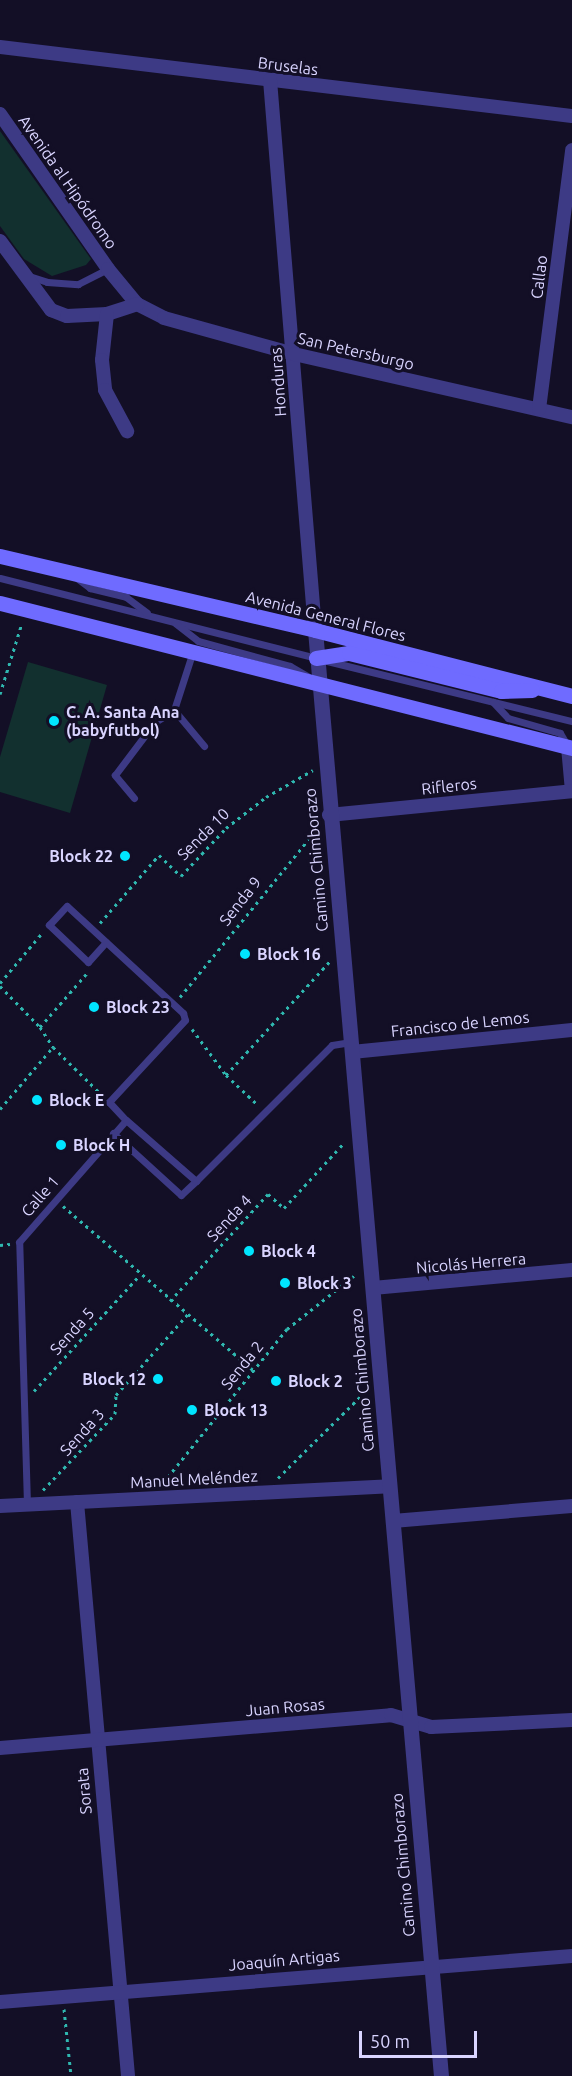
<!DOCTYPE html>
<html>
<head>
<meta charset="utf-8">
<style>
	body { margin:0 }
	#map { position:relative; width:572px; height:2076px; overflow:hidden; background:#130f26; font-family:Ubuntu,sans-serif }
	div>[style] { position:absolute }
	[style*='--x'] { left:calc(var(--x)*1px); top:calc(var(--y)*1px); width:calc(var(--w)*1px); rotate:calc(var(--a)*1deg) }
	.green>* { inset:0; background:#12302f }
	.path>* { height:3px; margin-top:-1.5px; transform-origin:0; background:repeating-linear-gradient(90deg,#2fb8b0 0 3px,transparent 0 7.5px) }
	.service>* { height:7px; margin:-3.5px; padding:0 3.5px; transform-origin:3.5px; border-radius:3.5px; background:#3d3a85 }
	.minor>* { height:14px; margin:-7px; padding:0 7px; transform-origin:7px; border-radius:7px; background:#3d3a85 }
	.tertiary>* { height:15px; margin:-7.5px; padding:0 7.5px; transform-origin:7.5px; border-radius:7.5px; background:#3d3a85 }
	.secondary>* { height:15px; margin:-7.5px; padding:0 7.5px; transform-origin:7.5px; border-radius:7.5px; background:#6f6bff }
	.dots>* { width:16px; height:16px; translate:-50% -50%; box-sizing:border-box; border:3px solid #130f26; border-radius:50% }
	span { translate:-50% -50%; white-space:nowrap; text-align:center; line-height:1.15; -webkit-text-stroke:6px #130f26; paint-order:stroke }
	.street-label { font-size:16px; color:#d9d4ff }
	.poi-label { font-size:16px; color:#d9d4ff; font-weight:700 }
	.left { translate:0 -50%; text-align:left }
	.right { translate:-100% -50%; text-align:right }
	.scale { position:absolute; left:359px; top:2031px; width:118px; height:27px; box-sizing:border-box; border:3px solid #d9d4ff; border-top:0; padding-left:8px; font-size:18px; line-height:21px; white-space:nowrap; color:#d9d4ff; -webkit-text-stroke:4px #130f26; paint-order:stroke }
</style>
</head>
<body>
<div id="map">
	<div class="green">
		<i style="clip-path:polygon(0 131px,91px 259px,86px 265px,52px 276px,24px 259px,0 226px)"></i>
		<i style="clip-path:polygon(28px 662px,107px 685px,70px 813px,0 792px,0 757px)"></i>
	</div>
	<div class="path">
		<i style="--x:0;--y:694;--w:74;--a:-72.8"></i>
		<i style="--x:100;--y:923;--w:90;--a:-49.1"></i>
		<i style="--x:159;--y:855;--w:30;--a:44"></i>
		<i style="--x:181;--y:876;--w:66;--a:-46.8"></i>
		<i style="--x:226;--y:828;--w:51;--a:-37.8"></i>
		<i style="--x:266;--y:797;--w:54;--a:-29.9"></i>
		<i style="--x:0;--y:983;--w:67;--a:-49.9"></i>
		<i style="--x:0;--y:986;--w:57;--a:45.7"></i>
		<i style="--x:40;--y:1027;--w:24;--a:57"></i>
		<i style="--x:53;--y:1047;--w:67;--a:44.4"></i>
		<i style="--x:180;--y:997;--w:215;--a:-50.8"></i>
		<i style="--x:40;--y:1027;--w:73;--a:-48.9"></i>
		<i style="--x:192;--y:1029;--w:57;--a:53.5"></i>
		<i style="--x:226;--y:1075;--w:44;--a:43.2"></i>
		<i style="--x:226;--y:1075;--w:154;--a:-47.6"></i>
		<i style="--x:0;--y:1109;--w:82;--a:-49.5"></i>
		<i style="--x:63;--y:1206;--w:251;--a:40.8"></i>
		<i style="--x:0;--y:1245;--w:10;--a:-6"></i>
		<i style="--x:170;--y:1301;--w:145;--a:-47.5"></i>
		<i style="--x:268;--y:1194;--w:21;--a:41"></i>
		<i style="--x:284;--y:1208;--w:88;--a:-47.3"></i>
		<i style="--x:34;--y:1391;--w:157;--a:-47.6"></i>
		<i style="--x:278;--y:1478;--w:125;--a:-44.7"></i>
		<i style="--x:163;--y:1483;--w:198;--a:-51.2"></i>
		<i style="--x:287;--y:1329;--w:87;--a:-38.5"></i>
		<i style="--x:43;--y:1490;--w:105;--a:-46.5"></i>
		<i style="--x:115;--y:1414;--w:19;--a:-87"></i>
		<i style="--x:116;--y:1395;--w:108;--a:-48.4"></i>
		<i style="--x:64;--y:2009;--w:67;--a:84"></i>
	</div>
	<div class="service">
		<i style="--x:29;--y:276;--w:19;--a:18"></i>
		<i style="--x:47;--y:282;--w:31;--a:4"></i>
		<i style="--x:78;--y:284;--w:34;--a:-27"></i>
		<i style="--x:0;--y:578;--w:326;--a:14.2"></i>
		<i style="--x:78;--y:579;--w:15;--a:37"></i>
		<i style="--x:90;--y:588;--w:37;--a:14"></i>
		<i style="--x:126;--y:597;--w:26;--a:37"></i>
		<i style="--x:175;--y:623;--w:29;--a:38"></i>
		<i style="--x:198;--y:641;--w:95;--a:15.2"></i>
		<i style="--x:290;--y:666;--w:20;--a:30"></i>
		<i style="--x:193;--y:651;--w:62;--a:107.9"></i>
		<i style="--x:174;--y:710;--w:47;--a:50.2"></i>
		<i style="--x:327;--y:661;--w:252;--a:13.8"></i>
		<i style="--x:493;--y:702;--w:22;--a:47"></i>
		<i style="--x:508;--y:718;--w:54;--a:16.1"></i>
		<i style="--x:560;--y:733;--w:14;--a:60"></i>
		<i style="--x:134;--y:798;--w:30;--a:-130"></i>
		<i style="--x:115;--y:775;--w:66;--a:-53"></i>
		<i style="--x:155;--y:722;--w:22;--a:-32"></i>
		<i style="--x:106;--y:942;--w:27;--a:132"></i>
		<i style="--x:88;--y:962;--w:54;--a:-136.5"></i>
		<i style="--x:49;--y:925;--w:26;--a:-47"></i>
		<i style="--x:67;--y:906;--w:158;--a:42.7"></i>
		<i style="--x:183;--y:1013;--w:7;--a:74"></i>
		<i style="--x:185;--y:1020;--w:112;--a:132.8"></i>
		<i style="--x:109;--y:1102;--w:25;--a:47"></i>
		<i style="--x:113;--y:1133;--w:92;--a:42.4"></i>
		<i style="--x:181;--y:1195;--w:21;--a:-43"></i>
		<i style="--x:27;--y:1504;--w:262;--a:-91.7"></i>
		<i style="--x:19;--y:1242;--w:162;--a:-48.7"></i>
		<i style="--x:126;--y:1120;--w:93;--a:41.1"></i>
		<i style="--x:196;--y:1181;--w:192;--a:-45"></i>
		<i style="--x:332;--y:1045;--w:19;--a:-9"></i>
	</div>
	<div class="minor">
		<i style="--x:0;--y:47;--w:576;--a:6.88"></i>
		<i style="--x:270;--y:80;--w:552;--a:85.32"></i>
		<i style="--x:0;--y:114;--w:189;--a:55.1"></i>
		<i style="--x:108;--y:269;--w:45;--a:50.4"></i>
		<i style="--x:137;--y:304;--w:30;--a:27"></i>
		<i style="--x:164;--y:318;--w:135;--a:15.5"></i>
		<i style="--x:294;--y:354;--w:285;--a:12.8"></i>
		<i style="--x:0;--y:241;--w:86;--a:53.5"></i>
		<i style="--x:51;--y:310;--w:17;--a:21"></i>
		<i style="--x:67;--y:316;--w:40;--a:-2.9"></i>
		<i style="--x:107;--y:314;--w:32;--a:-18"></i>
		<i style="--x:107;--y:314;--w:46;--a:96.2"></i>
		<i style="--x:102;--y:360;--w:30;--a:84"></i>
		<i style="--x:105;--y:390;--w:47;--a:61.8"></i>
		<i style="--x:539;--y:409;--w:261;--a:-82.7"></i>
		<i style="--x:568;--y:747;--w:44;--a:84.8"></i>
		<i style="--x:329;--y:815;--w:244;--a:-5.6"></i>
		<i style="--x:352;--y:1052;--w:221;--a:-5.7"></i>
		<i style="--x:373;--y:1288;--w:200;--a:-5.2"></i>
		<i style="--x:77;--y:1502;--w:576;--a:84.92"></i>
		<i style="--x:0;--y:1506;--w:390;--a:-2.9"></i>
		<i style="--x:393;--y:1521;--w:180;--a:-4.8"></i>
		<i style="--x:0;--y:1748;--w:392;--a:-4.8"></i>
		<i style="--x:391;--y:1715;--w:42;--a:16.7"></i>
		<i style="--x:431;--y:1727;--w:141;--a:-2.8"></i>
		<i style="--x:0;--y:2002;--w:574;--a:-4.6"></i>
	</div>
	<div class="tertiary">
		<i style="--x:315;--y:630;--w:1451;--a:85.02"></i>
	</div>
	<div class="secondary">
		<i style="--x:0;--y:556;--w:324;--a:13.2"></i>
		<i style="--x:315;--y:630;--w:265;--a:14.4"></i>
		<i style="--x:0;--y:603;--w:590;--a:14.22"></i>
		<i style="--x:316;--y:658;--w:33;--a:-9"></i>
		<i style="--x:349;--y:653;--w:157;--a:14"></i>
		<i style="--x:501;--y:691;--w:31;--a:-2"></i>
	</div>
	<div class="dots">
		<i style="left:54px;top:721px;background:#00e5ff"></i>
		<i style="left:125px;top:856px;background:#00e5ff"></i>
		<i style="left:245px;top:954px;background:#00e5ff"></i>
		<i style="left:94px;top:1007px;background:#00e5ff"></i>
		<i style="left:37px;top:1100px;background:#00e5ff"></i>
		<i style="left:61px;top:1145px;background:#00e5ff"></i>
		<i style="left:249px;top:1251px;background:#00e5ff"></i>
		<i style="left:285px;top:1283px;background:#00e5ff"></i>
		<i style="left:158px;top:1379px;background:#00e5ff"></i>
		<i style="left:276px;top:1381px;background:#00e5ff"></i>
		<i style="left:192px;top:1410px;background:#00e5ff"></i>
	</div>
	<div class="street-label">
		<span style="left:288px;top:66px;rotate:7deg">Bruselas</span>
		<span style="left:68px;top:182px;rotate:55deg">Avenida al Hipódromo</span>
		<span style="left:539px;top:277px;rotate:-83deg">Callao</span>
		<span style="left:356px;top:351px;rotate:13deg">San Petersburgo</span>
		<span style="left:278px;top:382px;rotate:-94deg">Honduras</span>
		<span style="left:326px;top:616px;rotate:14deg">Avenida General Flores</span>
		<span style="left:449px;top:786px;rotate:-6deg">Rifleros</span>
		<span style="left:203px;top:834px;rotate:-45deg">Senda 10</span>
		<span style="left:316px;top:860px;rotate:-95deg">Camino Chimborazo</span>
		<span style="left:240px;top:901px;rotate:-52deg">Senda 9</span>
		<span style="left:460px;top:1024px;rotate:-6deg">Francisco de Lemos</span>
		<span style="left:40px;top:1196px;rotate:-49deg">Calle 1</span>
		<span style="left:229px;top:1218px;rotate:-47deg">Senda 4</span>
		<span style="left:471px;top:1263px;rotate:-5deg">Nicolás Herrera</span>
		<span style="left:72px;top:1331px;rotate:-48deg">Senda 5</span>
		<span style="left:242px;top:1365px;rotate:-51deg">Senda 2</span>
		<span style="left:362px;top:1380px;rotate:-95deg">Camino Chimborazo</span>
		<span style="left:82px;top:1432px;rotate:-48deg">Senda 3</span>
		<span style="left:194px;top:1479px;rotate:-3deg">Manuel Meléndez</span>
		<span style="left:285px;top:1707px;rotate:-5deg">Juan Rosas</span>
		<span style="left:84px;top:1791px;rotate:-95deg">Sorata</span>
		<span style="left:403px;top:1865px;rotate:-95deg">Camino Chimborazo</span>
		<span style="left:284px;top:1960px;rotate:-5deg">Joaquín Artigas</span>
	</div>
	<div class="poi-label">
		<span class="left" style="left:66px;top:721px">C. A. Santa Ana<br>(babyfutbol)</span>
		<span class="right" style="left:113px;top:856px">Block 22</span>
		<span class="left" style="left:257px;top:954px">Block 16</span>
		<span class="left" style="left:106px;top:1007px">Block 23</span>
		<span class="left" style="left:49px;top:1100px">Block E</span>
		<span class="left" style="left:73px;top:1145px">Block H</span>
		<span class="left" style="left:261px;top:1251px">Block 4</span>
		<span class="left" style="left:297px;top:1283px">Block 3</span>
		<span class="right" style="left:146px;top:1379px">Block 12</span>
		<span class="left" style="left:288px;top:1381px">Block 2</span>
		<span class="left" style="left:204px;top:1410px">Block 13</span>
	</div>
	<div class="scale">50 m</div>
</div>
</body>
</html>
